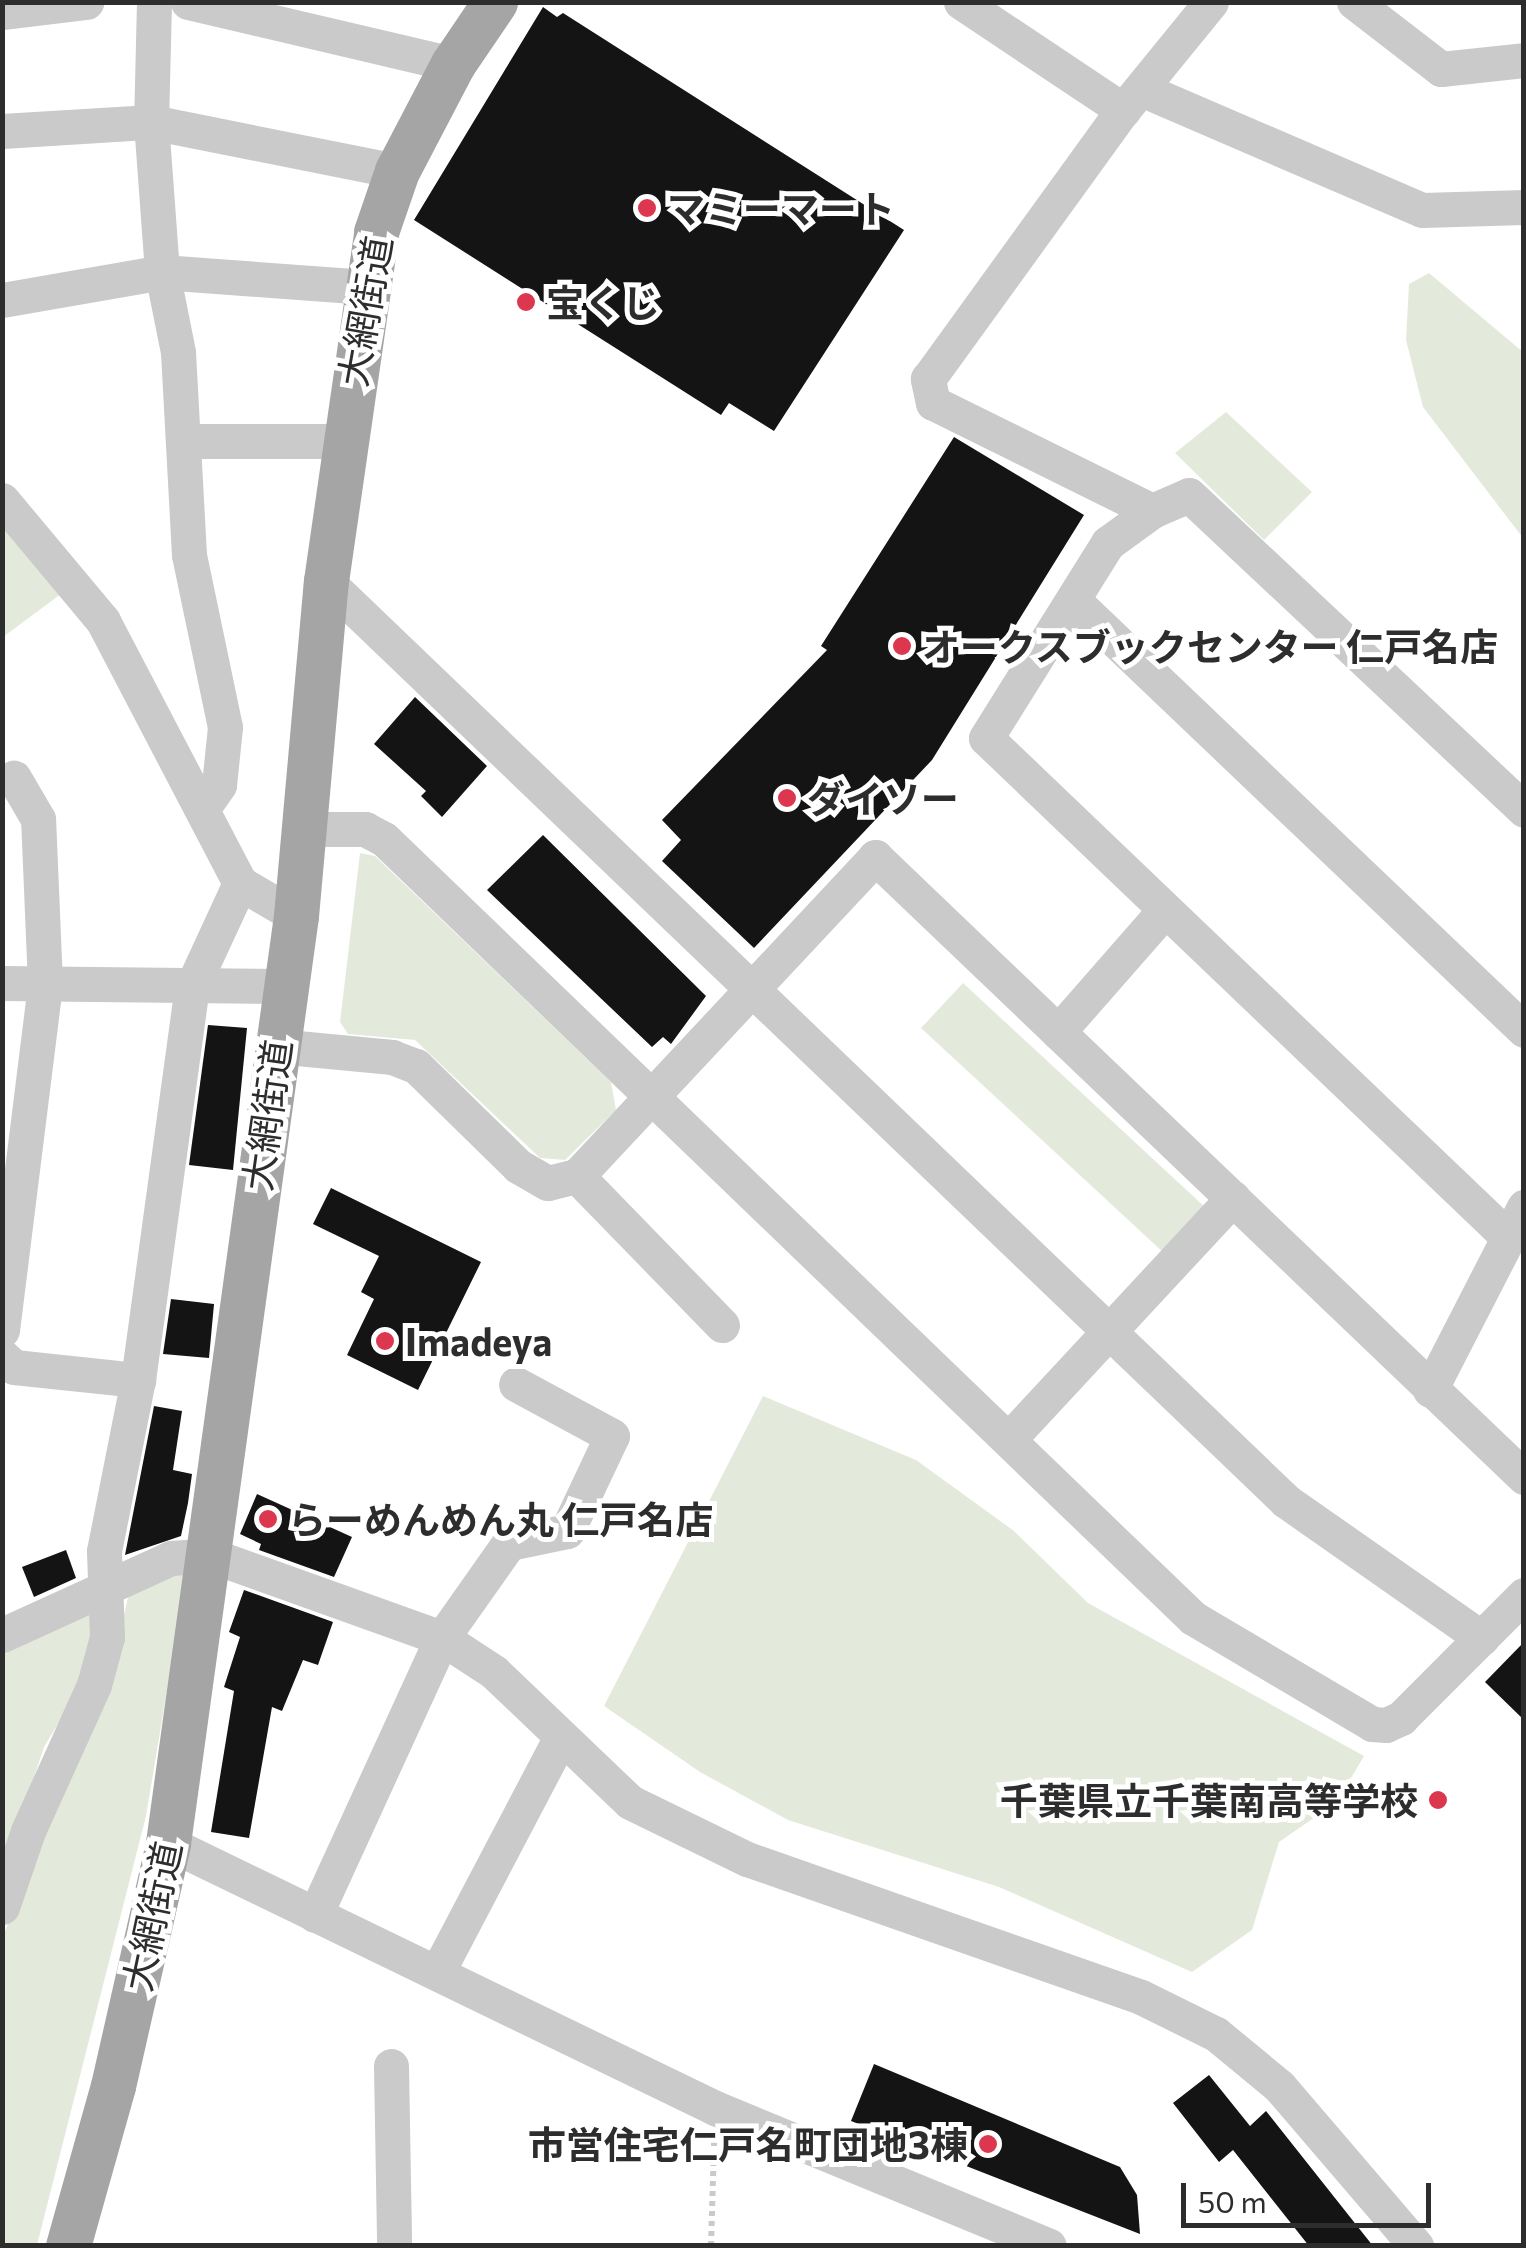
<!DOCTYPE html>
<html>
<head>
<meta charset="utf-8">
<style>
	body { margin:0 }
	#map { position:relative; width:1526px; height:2248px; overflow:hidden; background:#fff; font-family:Commissioner,"Noto Sans JP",sans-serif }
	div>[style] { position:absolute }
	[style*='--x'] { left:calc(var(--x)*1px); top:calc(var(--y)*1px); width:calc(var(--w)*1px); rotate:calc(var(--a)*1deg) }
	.green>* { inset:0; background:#e4eadb }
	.building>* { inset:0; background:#141414 }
	.path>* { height:6px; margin-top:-3px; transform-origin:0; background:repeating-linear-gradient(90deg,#cacaca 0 5px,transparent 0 10px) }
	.minor>* { height:35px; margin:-17.5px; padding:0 17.5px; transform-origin:17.5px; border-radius:17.5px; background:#cacaca }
	.major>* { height:45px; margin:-22.5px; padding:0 22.5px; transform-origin:22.5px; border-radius:22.5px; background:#a5a5a5 }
	.dots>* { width:28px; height:28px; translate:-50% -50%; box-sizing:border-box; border:5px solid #fff; border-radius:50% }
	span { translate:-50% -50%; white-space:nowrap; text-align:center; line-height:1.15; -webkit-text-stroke:10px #fff; paint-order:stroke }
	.poi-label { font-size:38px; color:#2d2d2d; font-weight:700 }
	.left { translate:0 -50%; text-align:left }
	.right { translate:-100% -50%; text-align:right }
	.street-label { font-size:38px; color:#2d2d2d }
	.frame { position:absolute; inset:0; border:5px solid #2d2d2d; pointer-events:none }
	.scale { position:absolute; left:1181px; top:2183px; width:250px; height:45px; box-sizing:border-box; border:5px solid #2d2d2d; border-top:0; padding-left:12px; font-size:30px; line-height:35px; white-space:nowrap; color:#2d2d2d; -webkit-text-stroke:8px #fff; paint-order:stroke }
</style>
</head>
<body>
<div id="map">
	<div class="green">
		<i style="clip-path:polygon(1429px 273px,1523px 352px,1523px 538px,1423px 407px,1406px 340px,1409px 284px)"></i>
		<i style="clip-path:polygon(1226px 412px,1312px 492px,1264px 540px,1175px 453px)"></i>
		<i style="clip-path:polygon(2px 518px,65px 591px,3px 637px,2px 637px)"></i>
		<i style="clip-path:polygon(360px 853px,375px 856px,611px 1082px,616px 1110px,565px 1160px,540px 1158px,415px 1040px,348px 1034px,340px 1022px)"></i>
		<i style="clip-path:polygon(963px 983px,1207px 1209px,1165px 1254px,921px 1028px)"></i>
		<i style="clip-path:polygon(763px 1396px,916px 1460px,1014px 1531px,1088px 1603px,1364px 1756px,1337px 1802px,1279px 1842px,1252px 1930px,1192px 1972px,999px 1887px,788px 1820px,700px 1772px,604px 1706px)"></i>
		<i style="clip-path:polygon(171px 1566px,186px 1576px,146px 1816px,37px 2245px,3px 2246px,3px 1936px,109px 1682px,131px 1584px)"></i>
		<i style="clip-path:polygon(96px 1604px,88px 1674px,44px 1747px,3px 1872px,3px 1646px)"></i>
	</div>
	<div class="building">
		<i style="clip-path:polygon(543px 7px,557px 17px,563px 13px,904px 230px,774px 431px,729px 403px,721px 415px,414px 220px)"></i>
		<i style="clip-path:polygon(954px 437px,1084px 515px,932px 760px,754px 948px,662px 861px,681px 840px,662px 820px,827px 650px,821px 646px)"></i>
		<i style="clip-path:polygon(415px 697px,487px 766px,442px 817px,421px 796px,426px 791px,374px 744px)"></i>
		<i style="clip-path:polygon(543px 835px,706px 996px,671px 1044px,663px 1037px,652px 1047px,487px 890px)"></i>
		<i style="clip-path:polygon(208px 1025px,247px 1028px,233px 1170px,189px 1165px)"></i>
		<i style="clip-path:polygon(331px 1188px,481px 1262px,418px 1390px,347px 1355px,374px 1299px,361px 1292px,379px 1256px,313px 1224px)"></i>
		<i style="clip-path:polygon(171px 1299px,214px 1304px,209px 1358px,163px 1354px)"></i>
		<i style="clip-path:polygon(154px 1406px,182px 1411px,173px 1470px,192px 1474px,188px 1503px,181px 1536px,125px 1555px)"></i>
		<i style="clip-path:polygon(257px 1494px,352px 1537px,334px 1577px,259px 1550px,261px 1544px,240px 1534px)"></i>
		<i style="clip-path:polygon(66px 1550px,76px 1578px,34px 1597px,22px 1567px)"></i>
		<i style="clip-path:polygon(244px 1590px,333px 1622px,318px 1665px,303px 1660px,282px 1711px,272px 1707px,249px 1838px,211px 1832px,234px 1691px,224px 1687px,240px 1637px,229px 1632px)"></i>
		<i style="clip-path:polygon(1524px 1642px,1524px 1720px,1485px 1682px)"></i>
		<i style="clip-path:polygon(874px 2064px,1120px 2167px,1137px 2195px,1140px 2234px,851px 2121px)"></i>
		<i style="clip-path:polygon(1209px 2075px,1250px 2126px,1266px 2111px,1373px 2246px,1309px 2246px,1233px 2150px,1219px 2162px,1173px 2103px)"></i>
	</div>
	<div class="path">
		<i style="--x:711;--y:2246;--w:104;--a:-88.3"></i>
	</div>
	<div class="minor">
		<i style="--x:154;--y:2;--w:120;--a:91.4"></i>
		<i style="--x:151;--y:122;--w:150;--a:85.8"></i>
		<i style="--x:162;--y:272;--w:82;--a:78.7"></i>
		<i style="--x:178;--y:352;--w:203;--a:86.9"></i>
		<i style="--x:189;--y:555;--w:176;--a:78.2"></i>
		<i style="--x:225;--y:727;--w:58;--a:95.9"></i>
		<i style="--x:219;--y:785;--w:28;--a:125"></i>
		<i style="--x:188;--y:2;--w:272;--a:13.2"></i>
		<i style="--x:961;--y:2;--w:195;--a:33.7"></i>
		<i style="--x:1354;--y:2;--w:110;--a:37.6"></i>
		<i style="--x:1441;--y:69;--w:83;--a:-6.2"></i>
		<i style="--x:2;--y:12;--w:85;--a:-6.8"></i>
		<i style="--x:1141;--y:89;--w:306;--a:23.3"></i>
		<i style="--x:1422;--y:210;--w:102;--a:-1.7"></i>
		<i style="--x:2;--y:131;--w:149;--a:-3.5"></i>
		<i style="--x:151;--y:122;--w:251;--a:11.3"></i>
		<i style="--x:2;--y:300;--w:162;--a:-9.9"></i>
		<i style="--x:162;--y:272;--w:205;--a:4.2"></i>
		<i style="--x:183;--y:441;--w:159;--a:0"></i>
		<i style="--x:2;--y:500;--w:158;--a:50.1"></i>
		<i style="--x:103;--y:621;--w:296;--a:62.4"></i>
		<i style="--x:240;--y:883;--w:65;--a:30.5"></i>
		<i style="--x:1152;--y:511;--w:244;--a:-153.7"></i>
		<i style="--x:933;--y:403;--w:25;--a:-102"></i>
		<i style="--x:928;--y:379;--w:332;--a:-54.1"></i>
		<i style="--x:1123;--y:110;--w:139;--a:-50.8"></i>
		<i style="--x:326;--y:581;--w:1330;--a:43.78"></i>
		<i style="--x:1286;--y:1501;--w:239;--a:35"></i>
		<i style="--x:1073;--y:600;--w:623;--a:43.63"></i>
		<i style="--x:302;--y:829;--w:63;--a:0"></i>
		<i style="--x:365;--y:829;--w:21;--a:28"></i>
		<i style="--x:384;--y:839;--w:1123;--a:43.92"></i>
		<i style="--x:1193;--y:1618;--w:208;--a:30.6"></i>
		<i style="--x:1372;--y:1724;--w:14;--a:4"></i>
		<i style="--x:1386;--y:1725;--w:17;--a:-25"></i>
		<i style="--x:1401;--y:1718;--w:174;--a:-45"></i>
		<i style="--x:2;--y:983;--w:282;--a:0.6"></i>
		<i style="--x:1058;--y:1032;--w:161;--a:-48.8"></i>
		<i style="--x:276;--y:1046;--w:117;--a:5.4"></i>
		<i style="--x:392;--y:1057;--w:26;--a:21"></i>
		<i style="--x:416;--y:1066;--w:143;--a:44.4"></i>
		<i style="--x:518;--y:1166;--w:34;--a:30"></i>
		<i style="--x:548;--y:1183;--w:30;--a:-14"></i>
		<i style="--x:577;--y:1176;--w:437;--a:-46.9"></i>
		<i style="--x:875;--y:857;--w:898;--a:43.69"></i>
		<i style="--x:577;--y:1176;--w:208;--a:45.8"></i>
		<i style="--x:1508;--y:1237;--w:722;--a:-136.29"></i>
		<i style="--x:986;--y:738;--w:230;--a:-58"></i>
		<i style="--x:1108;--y:543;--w:54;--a:-36"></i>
		<i style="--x:1152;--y:511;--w:40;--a:-23.4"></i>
		<i style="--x:1189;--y:495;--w:460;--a:43.2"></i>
		<i style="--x:2;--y:1330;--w:349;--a:-82.9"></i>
		<i style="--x:45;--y:984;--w:165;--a:-92.4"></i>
		<i style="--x:38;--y:819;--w:48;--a:-120.3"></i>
		<i style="--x:2;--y:1356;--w:16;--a:43"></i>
		<i style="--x:14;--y:1367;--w:125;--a:6"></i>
		<i style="--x:1430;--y:1390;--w:206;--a:-62.8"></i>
		<i style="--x:1009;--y:1439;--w:329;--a:-47.1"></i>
		<i style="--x:2;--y:1635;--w:186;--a:-24.5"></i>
		<i style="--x:171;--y:1558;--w:39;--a:-4"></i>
		<i style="--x:210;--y:1555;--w:246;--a:19.7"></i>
		<i style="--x:442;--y:1638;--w:62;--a:33.2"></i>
		<i style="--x:494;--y:1672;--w:188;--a:43.7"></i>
		<i style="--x:630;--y:1802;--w:130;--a:26"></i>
		<i style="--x:747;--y:1859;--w:417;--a:19.3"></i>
		<i style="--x:1141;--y:1997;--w:84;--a:26.3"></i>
		<i style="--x:1216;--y:2034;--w:82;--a:39.5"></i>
		<i style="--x:1279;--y:2086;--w:211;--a:49.4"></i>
		<i style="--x:168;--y:1843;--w:608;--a:25.85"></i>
		<i style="--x:715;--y:2108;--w:361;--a:22.4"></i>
		<i style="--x:2;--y:1907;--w:80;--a:-71.1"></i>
		<i style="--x:28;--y:1831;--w:160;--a:-65.7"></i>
		<i style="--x:94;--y:1685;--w:50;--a:-74.8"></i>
		<i style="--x:107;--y:1637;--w:86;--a:-92"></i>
		<i style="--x:104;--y:1551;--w:174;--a:-78.8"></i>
		<i style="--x:138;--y:1380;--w:397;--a:-82.2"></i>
		<i style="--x:192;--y:987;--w:115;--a:-65.2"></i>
		<i style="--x:315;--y:1915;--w:305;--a:-65.4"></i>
		<i style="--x:442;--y:1638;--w:116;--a:-54.8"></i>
		<i style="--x:509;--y:1543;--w:59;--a:-11.7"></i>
		<i style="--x:567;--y:1531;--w:105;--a:-64.7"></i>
		<i style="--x:612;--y:1436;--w:109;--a:-151.6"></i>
		<i style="--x:438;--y:1971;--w:260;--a:-62.3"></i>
		<i style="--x:391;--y:2066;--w:180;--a:89"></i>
	</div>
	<div class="major">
		<i style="--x:68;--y:2246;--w:166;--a:-74.3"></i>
		<i style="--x:113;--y:2086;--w:249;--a:-77.2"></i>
		<i style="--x:168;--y:1843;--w:936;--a:-82.14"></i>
		<i style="--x:296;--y:916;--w:336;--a:-84.9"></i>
		<i style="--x:326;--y:581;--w:353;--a:-81.8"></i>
		<i style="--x:376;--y:232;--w:65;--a:-71"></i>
		<i style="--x:397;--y:171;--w:121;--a:-62.4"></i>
		<i style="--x:453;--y:64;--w:75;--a:-55.9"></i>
	</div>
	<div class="dots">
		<i style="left:647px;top:208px;background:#dc374f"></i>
		<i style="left:526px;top:302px;background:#dc374f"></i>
		<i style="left:902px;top:646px;background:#dc374f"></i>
		<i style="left:787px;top:798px;background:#dc374f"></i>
		<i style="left:385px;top:1341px;background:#dc374f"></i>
		<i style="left:268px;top:1519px;background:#dc374f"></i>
		<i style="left:1438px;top:1800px;background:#dc374f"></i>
		<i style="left:988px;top:2144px;background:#dc374f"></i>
	</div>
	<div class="poi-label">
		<span class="left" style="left:667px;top:208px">マミーマート</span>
		<span class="left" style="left:546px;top:302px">宝くじ</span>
		<span class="left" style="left:922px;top:646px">オークスブックセンター 仁戸名店</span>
		<span class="left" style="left:807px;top:798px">ダイソー</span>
		<span class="left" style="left:405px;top:1341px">Imadeya</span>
		<span class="left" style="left:288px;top:1519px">らーめんめん丸 仁戸名店</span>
		<span class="right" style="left:1418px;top:1800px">千葉県立千葉南高等学校</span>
		<span class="right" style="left:968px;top:2144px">市営住宅仁戸名町団地3棟</span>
	</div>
	<div class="street-label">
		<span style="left:364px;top:311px;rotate:-80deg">大網街道</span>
		<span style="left:266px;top:1115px;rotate:-82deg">大網街道</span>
		<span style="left:151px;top:1916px;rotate:-78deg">大網街道</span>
	</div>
	<div class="frame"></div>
	<div class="scale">50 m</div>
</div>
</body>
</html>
